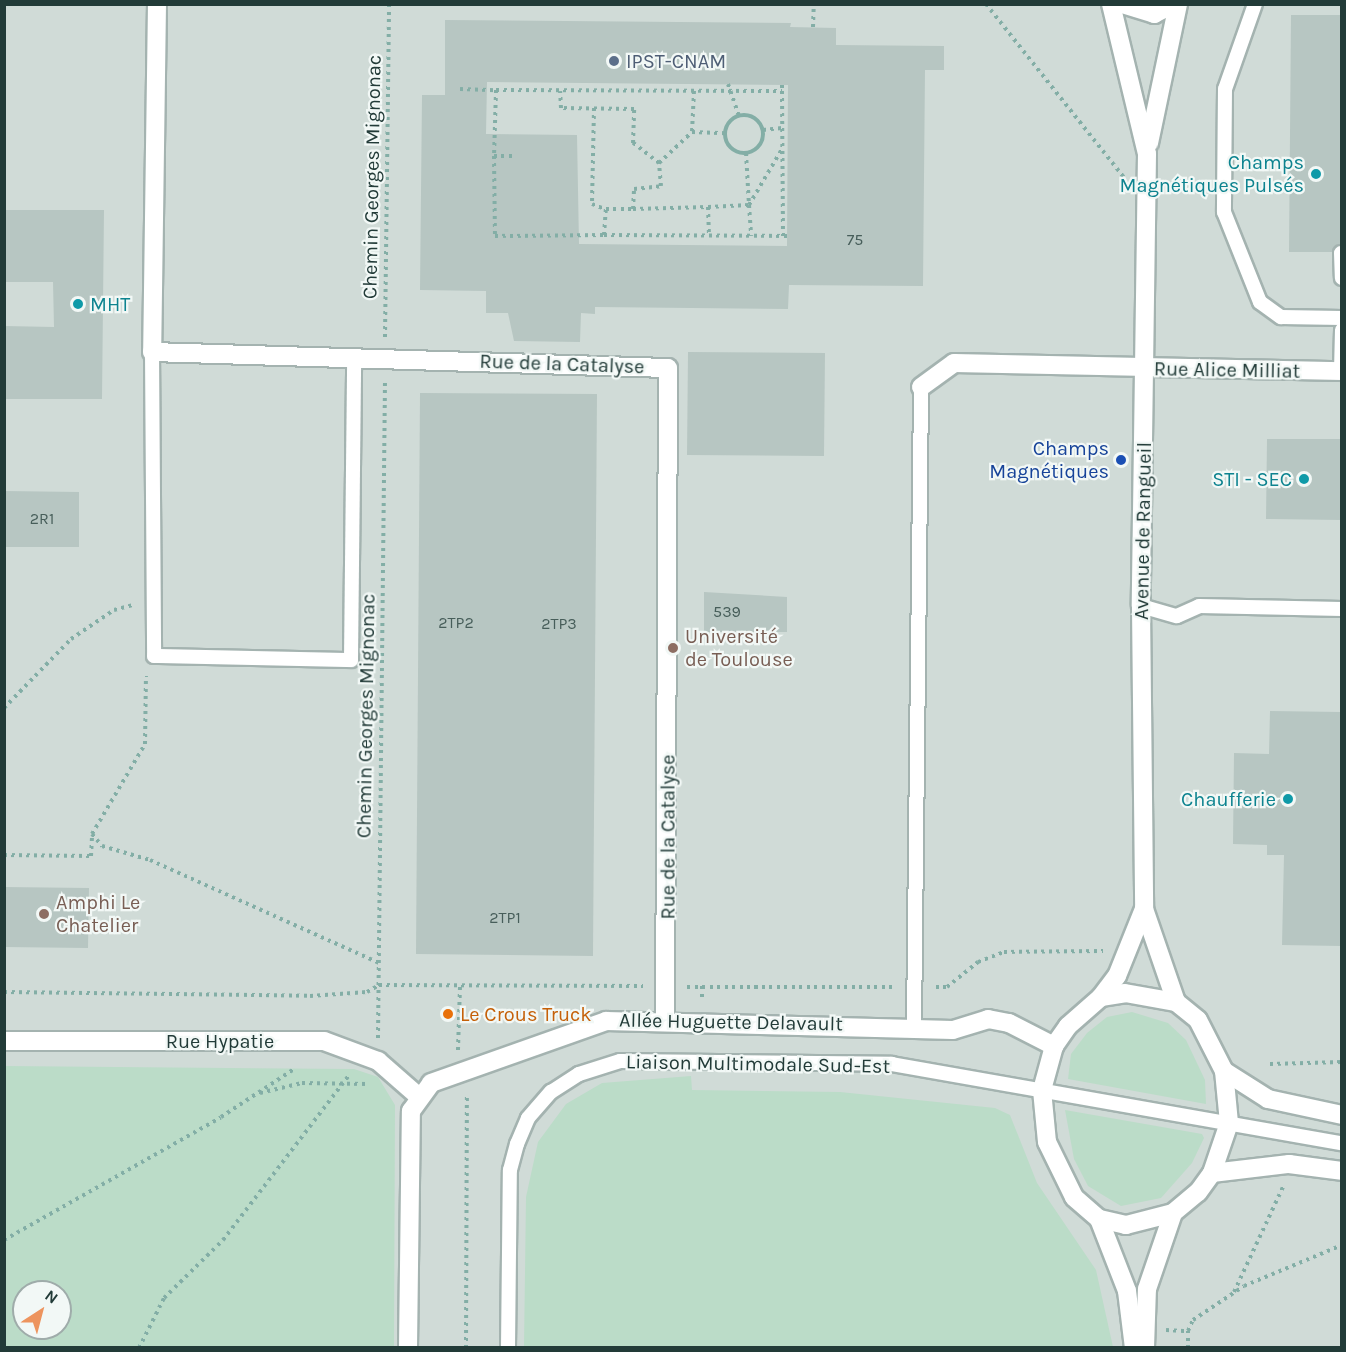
<!DOCTYPE html>
<html>
<head>
<meta charset="utf-8">
<style>
	body { margin:0 }
	#map { position:relative; width:1346px; height:1352px; overflow:hidden; background:#e1ebe8; font-family:Karla,sans-serif }
	div>[style] { position:absolute }
	[style*='--x'] { left:calc(var(--x)*1px); top:calc(var(--y)*1px); width:calc(var(--w)*1px); rotate:calc(var(--a)*1deg) }
	.built>* { inset:0; background:#d0dbd7 }
	.green>* { inset:0; background:#bbdcc8 }
	.building>* { inset:0; background:#b7c6c2 }
	.path>* { height:4px; margin-top:-2px; transform-origin:0; background:repeating-linear-gradient(90deg,#83aea6 0 3px,transparent 0 7.5px) }
	.path>.ring { margin:-2px; padding:0; box-sizing:content-box; background:none; border:4px solid #83aea6; border-radius:50% }
	.roads { filter:drop-shadow(2px 0 #a4b3b0) drop-shadow(-2px 0 #a4b3b0) drop-shadow(0 2px #a4b3b0) drop-shadow(0 -2px #a4b3b0) }
	.lane>* { height:14px; margin:-7px; padding:0 7px; transform-origin:7px; border-radius:7px; background:#fff }
	.street>* { height:18px; margin:-9px; padding:0 9px; transform-origin:9px; border-radius:9px; background:#fff }
	.secondary>* { height:18px; margin:-9px; padding:0 9px; transform-origin:9px; border-radius:9px; background:#fff }
	.dots>* { width:16px; height:16px; translate:-50% -50%; box-sizing:border-box; border:3px solid #f2f8f6; border-radius:50% }
	span { translate:-50% -50%; white-space:nowrap; text-align:center; line-height:1.15; -webkit-text-stroke:4.5px #f2f8f6; paint-order:stroke }
	.number-label { font-size:16px; color:#475e5a }
	.number-label span { -webkit-text-stroke-width:0 }
	.service-label { font-size:20px; color:#4e5e75 }
	.left { translate:0 -50%; text-align:left }
	.culture-label { font-size:20px; color:#0d838f }
	.right { translate:-100% -50%; text-align:right }
	.street-label { font-size:20px; color:#223b38 }
	.transit-label { font-size:20px; color:#164399 }
	.education-label { font-size:20px; color:#785e54 }
	.food-label { font-size:20px; color:#c56008 }
	.frame { position:absolute; inset:0; border:6px solid #223b38; pointer-events:none }
	.north { position:absolute; left:12px; top:1280px; width:60px; height:60px; box-sizing:border-box; background:#f2f8f6; border:2px solid #9facaa; border-radius:50%; rotate:36deg; font-size:16px; font-weight:700; line-height:24px; text-align:center; color:#223b38 }
	.north::after { content:''; display:block; margin:auto; width:21px; height:27px; background:#ed945e; clip-path:polygon(50% 0,100% 100%,50% 72%,0 100%) }
</style>
</head>
<body>
<div id="map">
	<div class="built">
		<i style="clip-path:polygon(evenodd,5px 5px,1341px 5px,1341px 1347px,5px 1348px,5px 5px,24px 1292px,60px 1292px,60px 1328px,24px 1328px,24px 1292px)"></i>
	</div>
	<div class="green">
		<i style="clip-path:polygon(1132px 1012px,1168px 1023px,1186px 1040px,1205px 1080px,1206px 1104px,1068px 1079px,1071px 1054px,1087px 1033px,1107px 1017px)"></i>
		<i style="clip-path:polygon(evenodd,5px 1066px,354px 1069px,378px 1077px,395px 1105px,394px 1347px,5px 1347px,5px 1066px,24px 1292px,60px 1292px,60px 1328px,24px 1328px,24px 1292px)"></i>
		<i style="clip-path:polygon(691px 1076px,692px 1090px,840px 1092px,995px 1108px,1010px 1115px,1037px 1183px,1096px 1270px,1113px 1347px,524px 1347px,526px 1197px,538px 1142px,566px 1104px,602px 1083px)"></i>
		<i style="clip-path:polygon(1065px 1110px,1202px 1134px,1204px 1138px,1192px 1163px,1161px 1198px,1121px 1206px,1088px 1186px,1074px 1159px)"></i>
	</div>
	<div class="building">
		<i style="clip-path:polygon(1291px 15px,1341px 15px,1341px 244px,1332px 252px,1289px 252px)"></i>
		<i style="clip-path:polygon(evenodd,445px 20px,791px 23px,790px 27px,836px 28px,836px 45px,944px 46px,944px 70px,925px 70px,923px 286px,789px 285px,788px 309px,595px 307px,595px 314px,581px 313px,580px 342px,514px 341px,508px 313px,486px 313px,486px 291px,420px 290px,422px 95px,445px 95px,445px 20px,487px 82px,788px 85px,787px 246px,579px 244px,577px 135px,486px 134px,487px 82px)"></i>
		<i style="clip-path:polygon(4px 210px,104px 210px,102px 399px,4px 399px,4px 326px,54px 327px,53px 282px,4px 282px)"></i>
		<i style="clip-path:polygon(688px 352px,825px 353px,824px 456px,687px 455px)"></i>
		<i style="clip-path:polygon(420px 393px,597px 394px,593px 956px,416px 954px)"></i>
		<i style="clip-path:polygon(1267px 439px,1341px 439px,1341px 520px,1266px 519px)"></i>
		<i style="clip-path:polygon(4px 491px,79px 492px,79px 547px,4px 547px)"></i>
		<i style="clip-path:polygon(704px 592px,787px 597px,787px 632px,704px 632px)"></i>
		<i style="clip-path:polygon(1270px 711px,1341px 712px,1341px 946px,1282px 945px,1284px 855px,1267px 855px,1267px 845px,1233px 844px,1234px 753px,1269px 754px)"></i>
		<i style="clip-path:polygon(4px 887px,89px 888px,88px 948px,4px 947px)"></i>
	</div>
	<div class="path">
		<i style="--x:986;--y:4;--w:223;--a:51.5"></i>
		<i style="--x:813;--y:27;--w:23;--a:-88"></i>
		<i style="--x:728;--y:84;--w:34;--a:71"></i>
		<i style="--x:782;--y:85;--w:6;--a:90"></i>
		<i style="--x:460;--y:89;--w:36;--a:2"></i>
		<i style="--x:496;--y:90;--w:66;--a:91.7"></i>
		<i style="--x:494;--y:156;--w:20;--a:0"></i>
		<i style="--x:496;--y:90;--w:286;--a:0.2"></i>
		<i style="--x:782;--y:91;--w:145;--a:89.6"></i>
		<i style="--x:694;--y:91;--w:41;--a:92.8"></i>
		<i style="--x:692;--y:132;--w:34;--a:2"></i>
		<i style="--x:594;--y:108;--w:96;--a:91.2"></i>
		<i style="--x:592;--y:204;--w:14;--a:21"></i>
		<i class="ring" style="left:725px;top:115px;width:34px;height:34px"></i>
		<i style="--x:763;--y:130;--w:19;--a:-6"></i>
		<i style="--x:746;--y:153;--w:52;--a:86.7"></i>
		<i style="--x:494;--y:156;--w:80;--a:89.3"></i>
		<i style="--x:495;--y:236;--w:109;--a:-0.5"></i>
		<i style="--x:604;--y:235;--w:26;--a:-86"></i>
		<i style="--x:606;--y:209;--w:27;--a:0"></i>
		<i style="--x:633;--y:209;--w:20;--a:-87"></i>
		<i style="--x:634;--y:189;--w:27;--a:-6"></i>
		<i style="--x:661;--y:186;--w:23;--a:-95"></i>
		<i style="--x:659;--y:163;--w:33;--a:-142"></i>
		<i style="--x:633;--y:143;--w:34;--a:-88"></i>
		<i style="--x:634;--y:109;--w:73;--a:-179.2"></i>
		<i style="--x:561;--y:108;--w:17;--a:-93"></i>
		<i style="--x:659;--y:163;--w:45;--a:-43.2"></i>
		<i style="--x:749;--y:205;--w:65;--a:-59.5"></i>
		<i style="--x:708;--y:207;--w:41;--a:-2.8"></i>
		<i style="--x:749;--y:205;--w:31;--a:86"></i>
		<i style="--x:633;--y:209;--w:75;--a:-1.5"></i>
		<i style="--x:708;--y:207;--w:29;--a:88"></i>
		<i style="--x:604;--y:235;--w:183;--a:0.3"></i>
		<i style="--x:385;--y:337;--w:333;--a:-89.3"></i>
		<i style="--x:4;--y:708;--w:96;--a:-45.8"></i>
		<i style="--x:71;--y:639;--w:52;--a:-34"></i>
		<i style="--x:114;--y:610;--w:20;--a:-15"></i>
		<i style="--x:92;--y:834;--w:16;--a:50"></i>
		<i style="--x:102;--y:846;--w:50;--a:16.3"></i>
		<i style="--x:150;--y:860;--w:251;--a:24.2"></i>
		<i style="--x:4;--y:855;--w:87;--a:0.7"></i>
		<i style="--x:91;--y:856;--w:22;--a:-87"></i>
		<i style="--x:92;--y:834;--w:104;--a:-59.5"></i>
		<i style="--x:145;--y:744;--w:68;--a:-89.2"></i>
		<i style="--x:702;--y:986;--w:15;--a:90"></i>
		<i style="--x:687;--y:987;--w:208;--a:0"></i>
		<i style="--x:936;--y:987;--w:11;--a:0"></i>
		<i style="--x:947;--y:987;--w:40;--a:-39"></i>
		<i style="--x:978;--y:962;--w:28;--a:-21"></i>
		<i style="--x:1004;--y:952;--w:99;--a:-0.6"></i>
		<i style="--x:4;--y:992;--w:306;--a:0.7"></i>
		<i style="--x:310;--y:996;--w:57;--a:-4"></i>
		<i style="--x:367;--y:992;--w:14;--a:-30"></i>
		<i style="--x:379;--y:985;--w:264;--a:0.2"></i>
		<i style="--x:378;--y:1038;--w:656;--a:-89.39"></i>
		<i style="--x:458;--y:1050;--w:64;--a:-88.2"></i>
		<i style="--x:1270;--y:1064;--w:72;--a:-1.6"></i>
		<i style="--x:260;--y:1093;--w:43;--a:-13.4"></i>
		<i style="--x:302;--y:1083;--w:66;--a:0.9"></i>
		<i style="--x:4;--y:1240;--w:249;--a:-29.5"></i>
		<i style="--x:221;--y:1117;--w:87;--a:-33.3"></i>
		<i style="--x:1234;--y:1292;--w:116;--a:-65"></i>
		<i style="--x:1166;--y:1330;--w:22;--a:3"></i>
		<i style="--x:1188;--y:1331;--w:12;--a:-66"></i>
		<i style="--x:1193;--y:1320;--w:61;--a:-33.7"></i>
		<i style="--x:1244;--y:1286;--w:106;--a:-22.7"></i>
		<i style="--x:139;--y:1348;--w:56;--a:-63.4"></i>
		<i style="--x:164;--y:1298;--w:83;--a:-44.5"></i>
		<i style="--x:223;--y:1240;--w:209;--a:-52.6"></i>
		<i style="--x:466;--y:1348;--w:255;--a:-89.8"></i>
		<i style="--x:1188;--y:1348;--w:17;--a:-90"></i>
	</div>
	<div class="roads">
		<div class="lane">
			<i style="--x:1255;--y:4;--w:90;--a:109.4"></i>
			<i style="--x:1225;--y:89;--w:123;--a:90.5"></i>
			<i style="--x:1224;--y:212;--w:97;--a:68.2"></i>
			<i style="--x:1260;--y:302;--w:26;--a:36"></i>
			<i style="--x:1281;--y:317;--w:61;--a:0.9"></i>
			<i style="--x:1341;--y:253;--w:25;--a:88"></i>
			<i style="--x:152;--y:352;--w:304;--a:89.6"></i>
			<i style="--x:154;--y:656;--w:197;--a:1.2"></i>
			<i style="--x:351;--y:660;--w:303;--a:-89.4"></i>
			<i style="--x:1341;--y:371;--w:41;--a:-88.6"></i>
			<i style="--x:1141;--y:606;--w:37;--a:16"></i>
			<i style="--x:1177;--y:616;--w:24;--a:-24"></i>
			<i style="--x:1199;--y:606;--w:143;--a:1.2"></i>
			<i style="--x:914;--y:1026;--w:639;--a:-89.37"></i>
			<i style="--x:508;--y:1348;--w:178;--a:-89.4"></i>
			<i style="--x:510;--y:1170;--w:27;--a:-75"></i>
			<i style="--x:517;--y:1144;--w:28;--a:-67"></i>
			<i style="--x:528;--y:1118;--w:35;--a:-49"></i>
			<i style="--x:551;--y:1092;--w:33;--a:-33"></i>
			<i style="--x:579;--y:1074;--w:43;--a:-17.6"></i>
			<i style="--x:620;--y:1061;--w:272;--a:0.6"></i>
			<i style="--x:892;--y:1064;--w:457;--a:10"></i>
		</div>
		<div class="street">
			<i style="--x:157;--y:4;--w:348;--a:90.8"></i>
			<i style="--x:152;--y:352;--w:516;--a:1.78"></i>
			<i style="--x:668;--y:368;--w:650;--a:90.26"></i>
			<i style="--x:921;--y:387;--w:41;--a:-36"></i>
			<i style="--x:954;--y:363;--w:388;--a:1.2"></i>
			<i style="--x:4;--y:1041;--w:320;--a:0"></i>
			<i style="--x:324;--y:1041;--w:58;--a:20.3"></i>
			<i style="--x:378;--y:1061;--w:53;--a:41.2"></i>
			<i style="--x:1099;--y:1219;--w:77;--a:68.7"></i>
			<i style="--x:1127;--y:1291;--w:57;--a:83"></i>
			<i style="--x:408;--y:1348;--w:237;--a:-89.3"></i>
			<i style="--x:411;--y:1111;--w:34;--a:-54"></i>
			<i style="--x:431;--y:1083;--w:186;--a:-19.5"></i>
			<i style="--x:606;--y:1021;--w:347;--a:1.5"></i>
			<i style="--x:953;--y:1030;--w:37;--a:-17"></i>
			<i style="--x:988;--y:1019;--w:21;--a:11"></i>
			<i style="--x:1009;--y:1023;--w:51;--a:27.1"></i>
			<i style="--x:1145;--y:1348;--w:59;--a:-88.1"></i>
			<i style="--x:1147;--y:1289;--w:80;--a:-71.1"></i>
		</div>
		<div class="secondary">
			<i style="--x:1111;--y:4;--w:154;--a:76.5"></i>
			<i style="--x:1147;--y:154;--w:452;--a:90.8"></i>
			<i style="--x:1141;--y:606;--w:303;--a:89.4"></i>
			<i style="--x:1144;--y:909;--w:98;--a:71"></i>
			<i style="--x:1122;--y:4;--w:34;--a:17"></i>
			<i style="--x:1154;--y:14;--w:22;--a:-27"></i>
			<i style="--x:1149;--y:143;--w:142;--a:-78.2"></i>
			<i style="--x:1125;--y:993;--w:52;--a:10"></i>
			<i style="--x:1176;--y:1002;--w:28;--a:39"></i>
			<i style="--x:1198;--y:1020;--w:57;--a:63"></i>
			<i style="--x:1224;--y:1071;--w:52;--a:84.5"></i>
			<i style="--x:1229;--y:1123;--w:53;--a:108.8"></i>
			<i style="--x:1212;--y:1173;--w:24;--a:126"></i>
			<i style="--x:1198;--y:1192;--w:33;--a:140"></i>
			<i style="--x:1173;--y:1213;--w:49;--a:165.7"></i>
			<i style="--x:1126;--y:1225;--w:28;--a:-167"></i>
			<i style="--x:1099;--y:1219;--w:33;--a:-139"></i>
			<i style="--x:1074;--y:1197;--w:61;--a:-116.1"></i>
			<i style="--x:1047;--y:1142;--w:52;--a:-95.5"></i>
			<i style="--x:1042;--y:1090;--w:46;--a:-74.7"></i>
			<i style="--x:1054;--y:1046;--w:24;--a:-55"></i>
			<i style="--x:1068;--y:1026;--w:44;--a:-41.3"></i>
			<i style="--x:1101;--y:997;--w:24;--a:-9"></i>
			<i style="--x:1101;--y:997;--w:26;--a:-53"></i>
			<i style="--x:1117;--y:976;--w:72;--a:-68.1"></i>
			<i style="--x:1224;--y:1071;--w:52;--a:32.5"></i>
			<i style="--x:1268;--y:1099;--w:76;--a:12.2"></i>
			<i style="--x:1212;--y:1173;--w:78;--a:-6.7"></i>
			<i style="--x:1289;--y:1164;--w:53;--a:7.5"></i>
		</div>
	</div>
	<div class="dots">
		<i style="left:614px;top:61px;background:#5c6f8a"></i>
		<i style="left:1316px;top:174px;background:#0f9aa8"></i>
		<i style="left:78px;top:304px;background:#0f9aa8"></i>
		<i style="left:1121px;top:460px;background:#1a4fb4"></i>
		<i style="left:1304px;top:479px;background:#0f9aa8"></i>
		<i style="left:673px;top:648px;background:#8d6e63"></i>
		<i style="left:1288px;top:799px;background:#0f9aa8"></i>
		<i style="left:44px;top:914px;background:#8d6e63"></i>
		<i style="left:448px;top:1014px;background:#e8710a"></i>
	</div>
	<div class="number-label">
		<span style="left:855px;top:240px">75</span>
		<span style="left:42px;top:519px">2R1</span>
		<span style="left:727px;top:612px">539</span>
		<span style="left:456px;top:623px">2TP2</span>
		<span style="left:559px;top:624px">2TP3</span>
		<span style="left:505px;top:918px">2TP1</span>
	</div>
	<div class="service-label">
		<span class="left" style="left:626px;top:61px">IPST-CNAM</span>
	</div>
	<div class="culture-label">
		<span class="right" style="left:1304px;top:174px">Champs<br>Magnétiques Pulsés</span>
		<span class="left" style="left:90px;top:304px">MHT</span>
		<span class="right" style="left:1292px;top:479px">STI - SEC</span>
		<span class="right" style="left:1276px;top:799px">Chaufferie</span>
	</div>
	<div class="street-label">
		<span style="left:372px;top:177px;rotate:-89deg">Chemin Georges Mignonac</span>
		<span style="left:562px;top:364px;rotate:2deg">Rue de la Catalyse</span>
		<span style="left:1227px;top:370px;rotate:1deg">Rue Alice Milliat</span>
		<span style="left:1143px;top:531px;rotate:-89deg">Avenue de Rangueil</span>
		<span style="left:366px;top:716px;rotate:-89deg">Chemin Georges Mignonac</span>
		<span style="left:668px;top:837px;rotate:-90deg">Rue de la Catalyse</span>
		<span style="left:731px;top:1022px;rotate:1deg">Allée Huguette Delavault</span>
		<span style="left:220px;top:1041px">Rue Hypatie</span>
		<span style="left:758px;top:1064px;rotate:1deg">Liaison Multimodale Sud-Est</span>
	</div>
	<div class="transit-label">
		<span class="right" style="left:1109px;top:460px">Champs<br>Magnétiques</span>
	</div>
	<div class="education-label">
		<span class="left" style="left:685px;top:648px">Université<br>de Toulouse</span>
		<span class="left" style="left:56px;top:914px">Amphi Le<br>Chatelier</span>
	</div>
	<div class="food-label">
		<span class="left" style="left:460px;top:1014px">Le Crous Truck</span>
	</div>
	<div class="frame"></div>
	<div class="north">N</div>
</div>
</body>
</html>
